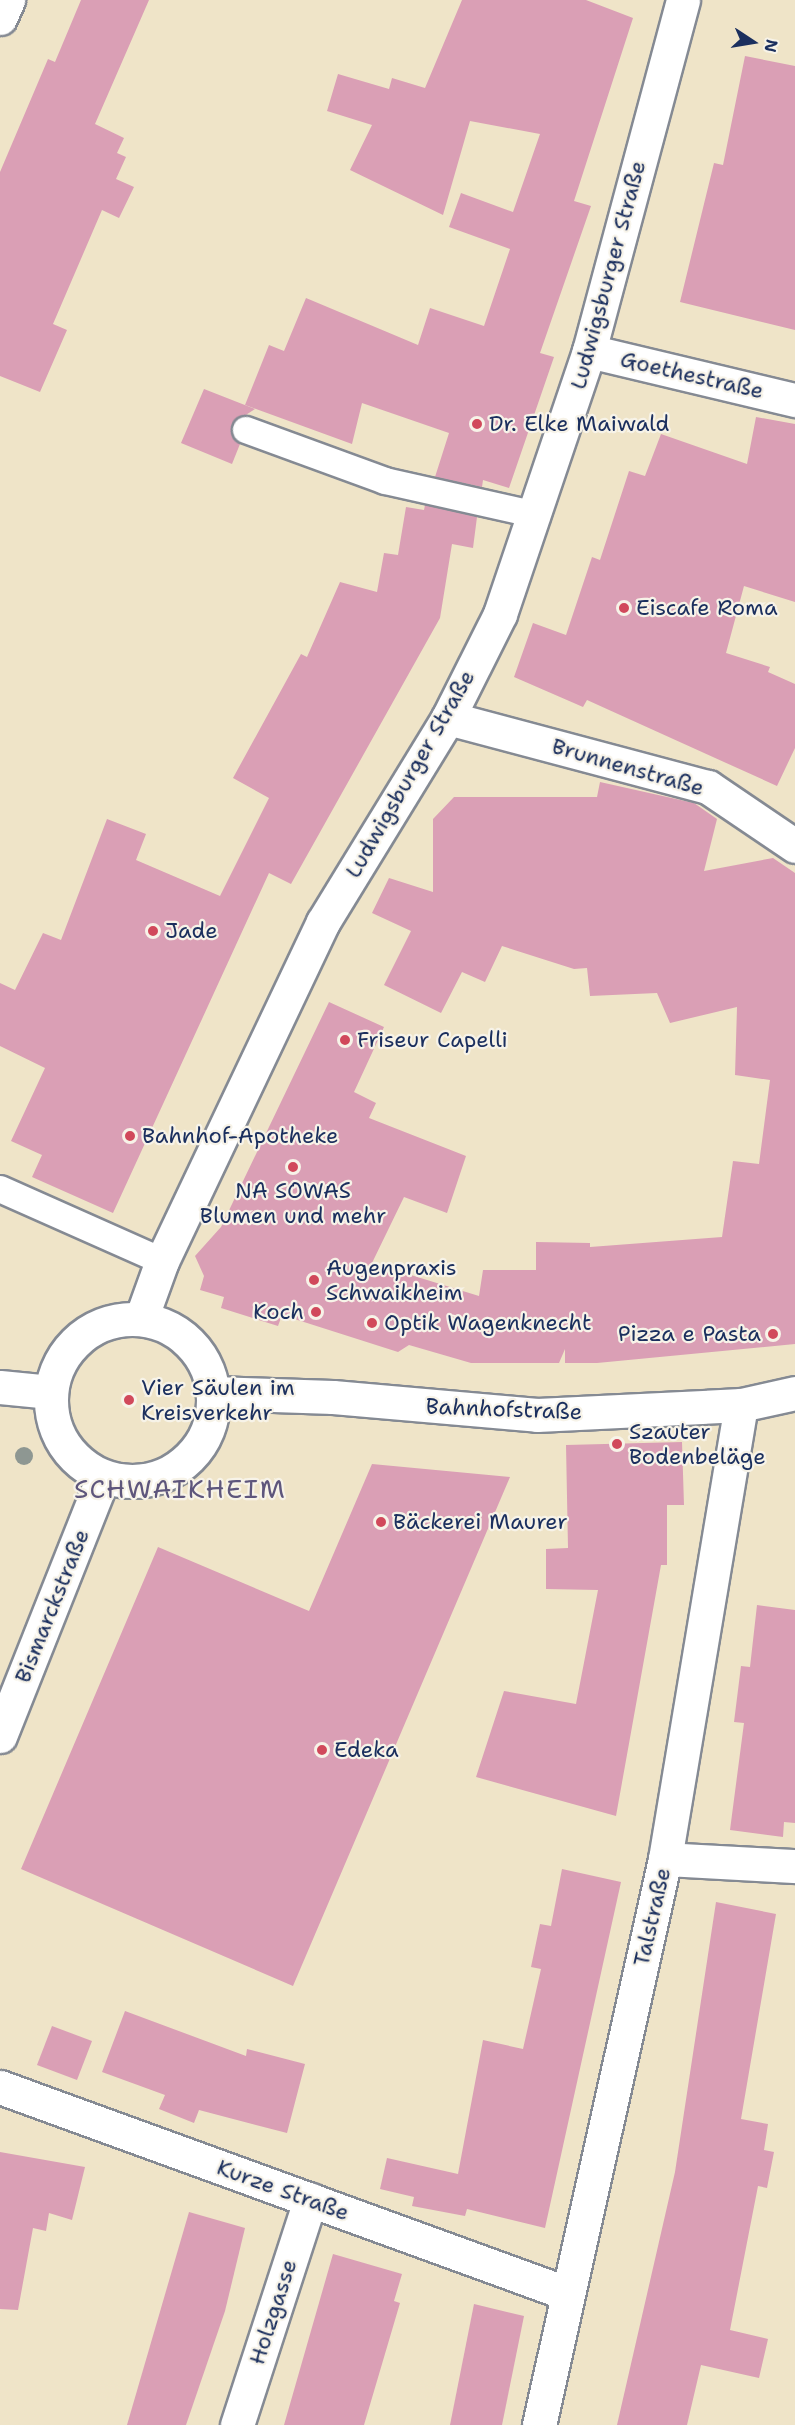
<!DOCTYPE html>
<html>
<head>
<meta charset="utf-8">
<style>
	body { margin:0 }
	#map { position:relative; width:795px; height:2425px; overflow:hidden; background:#efe4c8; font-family:"Shantell Sans",sans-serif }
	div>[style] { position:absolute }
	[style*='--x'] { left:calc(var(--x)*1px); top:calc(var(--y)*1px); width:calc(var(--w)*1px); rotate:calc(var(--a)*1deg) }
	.building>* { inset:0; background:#da9fb5 }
	.roads { filter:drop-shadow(2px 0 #858a93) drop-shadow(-2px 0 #858a93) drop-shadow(0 2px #858a93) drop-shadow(0 -2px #858a93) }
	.service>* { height:26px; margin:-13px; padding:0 13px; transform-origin:13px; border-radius:13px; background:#fff }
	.minor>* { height:33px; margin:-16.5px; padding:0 16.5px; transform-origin:16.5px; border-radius:16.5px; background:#fff }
	.tertiary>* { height:33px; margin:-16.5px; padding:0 16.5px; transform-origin:16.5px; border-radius:16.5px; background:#fff }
	.tertiary>.ring { margin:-16.5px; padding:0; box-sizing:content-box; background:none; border:33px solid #fff; border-radius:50% }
	.trees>* { width:18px; height:18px; margin:-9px; border-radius:50%; background:#8e9792 }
	.dots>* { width:16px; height:16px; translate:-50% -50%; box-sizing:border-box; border:3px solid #f7f3e8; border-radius:50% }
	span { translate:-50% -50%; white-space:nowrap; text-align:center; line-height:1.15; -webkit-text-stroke:4.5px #f7f3e8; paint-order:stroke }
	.street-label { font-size:22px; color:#1b2f5e }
	.poi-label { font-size:22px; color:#1b2f5e }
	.left { translate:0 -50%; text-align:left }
	.right { translate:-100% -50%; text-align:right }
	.quarter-label { font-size:26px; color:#5e567c; letter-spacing:1.5px }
	.north { position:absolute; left:723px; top:12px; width:60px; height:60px; -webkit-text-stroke:4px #f7f3e8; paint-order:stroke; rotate:102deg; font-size:16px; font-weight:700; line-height:24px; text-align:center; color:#1b2f5e }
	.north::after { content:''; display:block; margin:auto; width:21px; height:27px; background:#1b2f5e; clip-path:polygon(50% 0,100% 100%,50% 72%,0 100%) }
</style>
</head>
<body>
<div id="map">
	<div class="building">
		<i style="clip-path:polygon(81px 0,149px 0,95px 124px,124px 138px,117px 153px,126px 157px,116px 179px,134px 187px,119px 218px,102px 210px,53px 324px,67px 330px,40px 392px,0 376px,0 172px,48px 59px,55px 62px)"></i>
		<i style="clip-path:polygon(462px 0,586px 0,633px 18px,574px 201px,591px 206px,540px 353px,554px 357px,509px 488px,483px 480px,482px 487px,435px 477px,449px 433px,362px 403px,352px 444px,245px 405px,269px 345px,284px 351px,306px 298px,418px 345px,430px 308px,484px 326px,510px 249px,449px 227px,461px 193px,513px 212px,540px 134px,470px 121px,443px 215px,350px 170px,372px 125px,327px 111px,338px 74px,389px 89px,392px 78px,425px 88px)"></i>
		<i style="clip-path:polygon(745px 56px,795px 66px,795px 330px,680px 302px,714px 163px,723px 165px)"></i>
		<i style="clip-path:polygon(204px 389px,255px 409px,232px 424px,240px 444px,232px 464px,181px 443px)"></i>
		<i style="clip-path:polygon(756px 417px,795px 424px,795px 602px,744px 586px,726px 653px,770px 667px,768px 672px,795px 684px,795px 748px,777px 786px,587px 700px,583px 707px,514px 677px,533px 623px,566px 635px,592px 557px,600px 560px,629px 471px,645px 476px,661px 434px,747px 464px)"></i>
		<i style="clip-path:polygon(425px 505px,477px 517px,473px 548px,452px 544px,440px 618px,291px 884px,269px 873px,113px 1213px,32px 1177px,42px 1155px,11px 1141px,45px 1068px,0 1046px,0 983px,15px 990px,43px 933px,61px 940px,107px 819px,146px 834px,136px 860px,220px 896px,269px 798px,233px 778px,301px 654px,307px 657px,340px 582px,377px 592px,384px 553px,398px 555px,406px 507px,424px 510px)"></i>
		<i style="clip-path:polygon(600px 782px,694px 803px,717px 819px,704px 871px,773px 858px,795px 873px,795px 1344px,597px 1363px,565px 1363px,565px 1349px,559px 1363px,471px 1363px,409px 1345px,398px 1352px,282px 1315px,278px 1326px,221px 1308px,224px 1297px,200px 1290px,204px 1276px,195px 1256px,221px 1227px,329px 1002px,384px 1027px,354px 1092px,376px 1103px,369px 1118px,466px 1156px,447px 1213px,404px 1197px,372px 1263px,479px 1296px,483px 1270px,536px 1270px,536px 1242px,590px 1243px,590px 1247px,722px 1237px,733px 1161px,759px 1164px,770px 1080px,735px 1075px,737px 1007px,670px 1023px,657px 993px,590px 996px,587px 968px,574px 969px,502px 946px,485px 982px,462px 972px,441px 1013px,384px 985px,411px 931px,372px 913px,389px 878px,433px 892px,433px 819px,454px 797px,597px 797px)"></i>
		<i style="clip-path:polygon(682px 1442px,684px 1505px,667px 1505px,667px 1565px,661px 1565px,616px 1816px,476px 1777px,504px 1691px,576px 1704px,598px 1590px,546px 1589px,546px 1549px,568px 1548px,566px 1445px)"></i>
		<i style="clip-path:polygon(372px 1464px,510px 1477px,293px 1986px,21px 1869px,158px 1547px,309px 1611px)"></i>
		<i style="clip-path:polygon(757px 1605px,795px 1610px,795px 1823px,784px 1822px,783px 1837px,730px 1830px,744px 1723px,734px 1722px,741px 1666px,750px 1667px)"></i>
		<i style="clip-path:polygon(562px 1869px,621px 1882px,545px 2228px,467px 2209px,465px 2216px,412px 2206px,414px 2197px,380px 2189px,387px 2158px,458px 2174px,483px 2040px,523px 2049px,541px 1969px,531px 1967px,540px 1924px,551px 1926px)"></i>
		<i style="clip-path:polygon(716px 1902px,776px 1914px,741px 2119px,768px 2124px,764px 2150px,774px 2152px,767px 2188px,758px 2186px,730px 2330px,768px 2339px,759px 2378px,701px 2365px,687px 2425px,617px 2425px,675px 2172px)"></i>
		<i style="clip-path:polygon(125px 2011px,246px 2056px,247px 2049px,305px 2064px,287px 2133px,199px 2110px,194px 2123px,159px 2109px,165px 2095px,102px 2072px)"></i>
		<i style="clip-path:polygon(52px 2026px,92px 2041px,77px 2080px,37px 2065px)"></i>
		<i style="clip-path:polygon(0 2152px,85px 2167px,72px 2220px,49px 2213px,46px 2231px,33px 2228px,18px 2310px,0 2309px)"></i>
		<i style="clip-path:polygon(189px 2212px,245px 2228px,225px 2311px,186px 2425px,127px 2425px)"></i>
		<i style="clip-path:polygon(333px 2254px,402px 2274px,394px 2301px,400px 2303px,364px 2425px,284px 2425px)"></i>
		<i style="clip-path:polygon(474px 2304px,524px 2316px,502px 2425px,450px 2425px)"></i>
	</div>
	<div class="roads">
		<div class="service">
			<i style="--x:246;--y:430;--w:148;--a:20.1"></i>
			<i style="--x:385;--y:481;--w:156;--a:12.6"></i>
			<i style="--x:0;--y:1189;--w:177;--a:24"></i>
		</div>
		<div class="minor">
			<i style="--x:0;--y:18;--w:20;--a:-66"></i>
			<i style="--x:589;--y:351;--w:212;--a:13.4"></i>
			<i style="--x:448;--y:718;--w:269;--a:14.9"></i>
			<i style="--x:708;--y:787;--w:105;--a:34.1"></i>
			<i style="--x:141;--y:1319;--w:62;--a:-70.1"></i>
			<i style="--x:162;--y:1261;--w:375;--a:-64.6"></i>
			<i style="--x:323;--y:922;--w:239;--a:-58.5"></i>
			<i style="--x:448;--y:718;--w:116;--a:-63.4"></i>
			<i style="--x:500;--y:614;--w:278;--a:-71.3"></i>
			<i style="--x:589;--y:351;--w:363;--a:-75"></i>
			<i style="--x:0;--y:1387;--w:51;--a:5.6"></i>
			<i style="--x:665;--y:1859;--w:130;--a:3.1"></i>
			<i style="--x:0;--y:2087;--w:602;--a:20"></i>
			<i style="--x:237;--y:2425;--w:237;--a:-72"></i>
			<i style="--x:539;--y:2425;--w:580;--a:-77.45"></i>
			<i style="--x:665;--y:1859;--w:460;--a:-80.5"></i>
		</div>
		<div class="tertiary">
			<i class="ring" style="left:51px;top:1319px;width:129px;height:129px"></i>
			<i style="--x:213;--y:1393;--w:120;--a:1.9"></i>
			<i style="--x:333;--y:1397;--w:205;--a:5"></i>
			<i style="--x:537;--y:1415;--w:204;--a:-2.8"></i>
			<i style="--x:741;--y:1405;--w:55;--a:-12.5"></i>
			<i style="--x:0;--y:1736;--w:279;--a:-68.3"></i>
		</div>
	</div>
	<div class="trees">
		<i style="left:24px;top:1456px"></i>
	</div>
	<div class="dots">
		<i style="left:477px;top:424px;background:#d1495b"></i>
		<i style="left:624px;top:608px;background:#d1495b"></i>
		<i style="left:153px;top:931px;background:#d1495b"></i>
		<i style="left:345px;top:1040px;background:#d1495b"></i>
		<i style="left:130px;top:1136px;background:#d1495b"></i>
		<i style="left:293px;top:1167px;background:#d1495b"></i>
		<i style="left:314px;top:1280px;background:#d1495b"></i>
		<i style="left:316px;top:1312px;background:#d1495b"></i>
		<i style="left:372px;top:1323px;background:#d1495b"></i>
		<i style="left:773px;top:1334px;background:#d1495b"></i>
		<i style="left:129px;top:1400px;background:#d1495b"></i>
		<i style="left:617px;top:1444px;background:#d1495b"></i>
		<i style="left:381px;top:1522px;background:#d1495b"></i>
		<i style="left:322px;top:1750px;background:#d1495b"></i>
	</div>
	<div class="street-label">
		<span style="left:608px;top:275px;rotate:-75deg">Ludwigsburger Straße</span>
		<span style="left:692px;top:375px;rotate:13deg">Goethestraße</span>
		<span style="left:628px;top:767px;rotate:16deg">Brunnenstraße</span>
		<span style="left:410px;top:774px;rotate:-60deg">Ludwigsburger Straße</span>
		<span style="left:504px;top:1409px;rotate:2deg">Bahnhofstraße</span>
		<span style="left:52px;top:1606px;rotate:-68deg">Bismarckstraße</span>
		<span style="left:652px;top:1917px;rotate:-77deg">Talstraße</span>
		<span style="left:283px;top:2190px;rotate:20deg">Kurze Straße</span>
		<span style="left:273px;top:2312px;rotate:-72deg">Holzgasse</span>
	</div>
	<div class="poi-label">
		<span class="left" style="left:489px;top:424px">Dr. Elke Maiwald</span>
		<span class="left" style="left:636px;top:608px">Eiscafe Roma</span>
		<span class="left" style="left:165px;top:931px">Jade</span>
		<span class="left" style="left:357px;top:1040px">Friseur Capelli</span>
		<span class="left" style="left:142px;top:1136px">Bahnhof-Apotheke</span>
		<span style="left:293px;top:1203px">NA SOWAS<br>Blumen und mehr</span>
		<span class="left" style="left:326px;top:1280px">Augenpraxis<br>Schwaikheim</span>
		<span class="right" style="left:304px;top:1312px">Koch</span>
		<span class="left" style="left:384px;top:1323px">Optik Wagenknecht</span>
		<span class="right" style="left:761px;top:1334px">Pizza e Pasta</span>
		<span class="left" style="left:141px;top:1400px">Vier Säulen im<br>Kreisverkehr</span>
		<span class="left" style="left:629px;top:1444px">Szauter<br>Bodenbeläge</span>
		<span class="left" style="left:393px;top:1522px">Bäckerei Maurer</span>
		<span class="left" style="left:334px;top:1750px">Edeka</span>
	</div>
	<div class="quarter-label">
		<span style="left:180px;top:1489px">SCHWAIKHEIM</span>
	</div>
	<div class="north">N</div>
</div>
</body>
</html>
